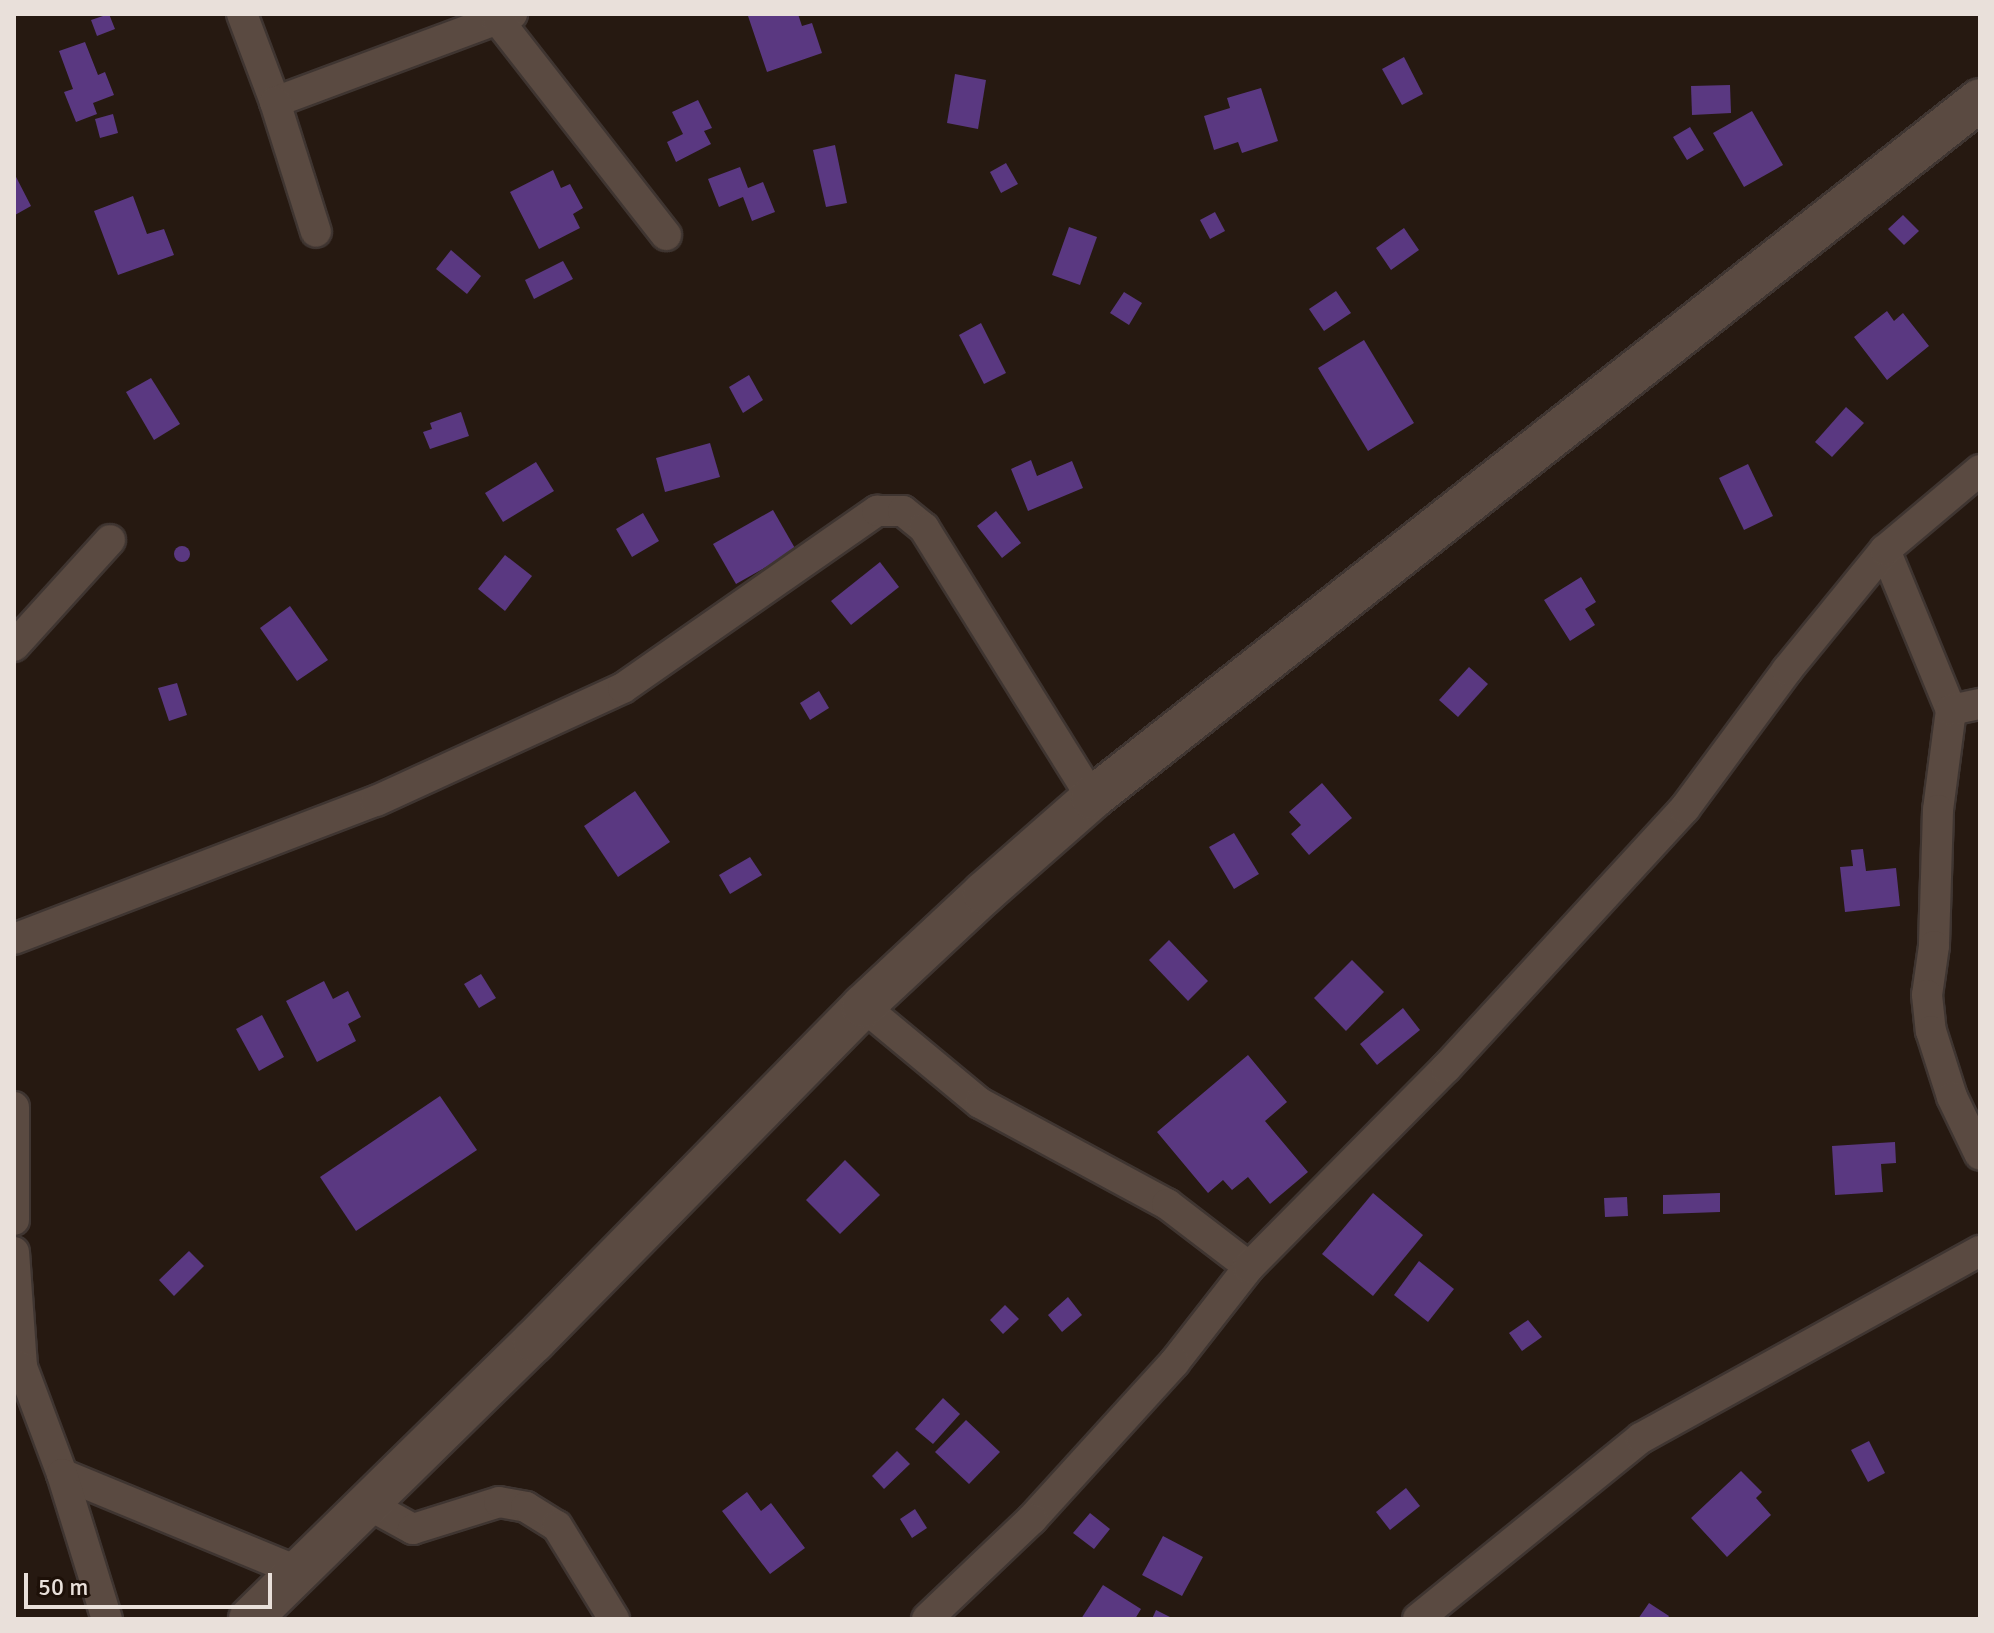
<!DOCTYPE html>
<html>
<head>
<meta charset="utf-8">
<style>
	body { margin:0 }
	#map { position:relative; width:1994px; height:1633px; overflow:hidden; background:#261911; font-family:Signika,sans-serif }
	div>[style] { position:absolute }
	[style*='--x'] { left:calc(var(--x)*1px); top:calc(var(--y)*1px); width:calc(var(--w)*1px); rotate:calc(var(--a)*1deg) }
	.building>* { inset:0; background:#5a3881 }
	.round { border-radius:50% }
	.roads { filter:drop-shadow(2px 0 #3f3531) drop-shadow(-2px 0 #3f3531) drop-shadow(0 2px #3f3531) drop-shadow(0 -2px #3f3531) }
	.street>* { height:30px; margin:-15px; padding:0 15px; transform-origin:15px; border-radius:15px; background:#5a4a41 }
	.secondary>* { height:42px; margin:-21px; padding:0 21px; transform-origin:21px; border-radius:21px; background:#5a4a41 }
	span { translate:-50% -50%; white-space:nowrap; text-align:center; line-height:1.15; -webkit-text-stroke:8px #1d1008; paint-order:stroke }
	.frame { position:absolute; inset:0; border:16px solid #e9e0da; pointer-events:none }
	.scale { position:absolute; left:24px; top:1573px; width:248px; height:36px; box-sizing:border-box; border:4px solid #e9e0da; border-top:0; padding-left:10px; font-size:24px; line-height:28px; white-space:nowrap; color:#e9e0da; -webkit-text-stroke:6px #1d1008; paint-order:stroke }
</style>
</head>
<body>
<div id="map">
	<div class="building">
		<i style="clip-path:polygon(109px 14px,115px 29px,97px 36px,91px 20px)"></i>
		<i style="clip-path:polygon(798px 14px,802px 26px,812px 23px,822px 53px,767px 72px,748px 16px)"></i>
		<i style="clip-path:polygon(85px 42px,98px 75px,105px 72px,114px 95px,93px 103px,97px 114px,76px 122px,64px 92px,73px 89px,59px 51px)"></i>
		<i style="clip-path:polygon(1404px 57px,1423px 94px,1402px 105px,1382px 69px)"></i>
		<i style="clip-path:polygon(955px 74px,986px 80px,978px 129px,947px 123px)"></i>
		<i style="clip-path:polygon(1730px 85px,1731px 113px,1692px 115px,1691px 86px)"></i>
		<i style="clip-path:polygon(1261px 88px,1278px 141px,1242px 153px,1238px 142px,1214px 150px,1204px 116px,1230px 108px,1227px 98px)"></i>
		<i style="clip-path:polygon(698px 100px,712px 128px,704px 131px,711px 144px,676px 162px,667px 142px,683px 134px,672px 112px)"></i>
		<i style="clip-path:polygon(1752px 111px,1783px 165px,1744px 187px,1713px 133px)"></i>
		<i style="clip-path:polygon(113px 114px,118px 133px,100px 138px,95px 119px)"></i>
		<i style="clip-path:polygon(1690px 127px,1704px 150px,1687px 160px,1673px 137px)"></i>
		<i style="clip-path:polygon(835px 145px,847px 203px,826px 207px,813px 150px)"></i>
		<i style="clip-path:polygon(1006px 163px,1018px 184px,1001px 193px,990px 172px)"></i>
		<i style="clip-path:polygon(740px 167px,748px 188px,763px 182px,775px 212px,752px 221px,743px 197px,719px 207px,708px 179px)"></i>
		<i style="clip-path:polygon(553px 170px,561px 188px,570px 184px,583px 208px,573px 214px,580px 228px,539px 249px,510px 192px)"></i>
		<i style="clip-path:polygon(14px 173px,31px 206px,15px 215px,14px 213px)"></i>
		<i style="clip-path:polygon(133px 196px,147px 234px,164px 229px,174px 255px,118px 275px,94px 211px)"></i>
		<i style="clip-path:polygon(1215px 212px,1225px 231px,1210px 239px,1200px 220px)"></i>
		<i style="clip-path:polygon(1903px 215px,1919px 231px,1904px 245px,1888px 229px)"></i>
		<i style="clip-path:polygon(1069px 227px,1097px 237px,1080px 285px,1052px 275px)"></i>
		<i style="clip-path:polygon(1404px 228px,1419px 250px,1391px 270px,1376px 248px)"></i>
		<i style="clip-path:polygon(451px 250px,481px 276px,467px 294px,436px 269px)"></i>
		<i style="clip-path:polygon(563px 261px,573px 279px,534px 299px,525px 280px)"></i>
		<i style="clip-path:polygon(1336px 291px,1351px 313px,1324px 331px,1309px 309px)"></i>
		<i style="clip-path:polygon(1124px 292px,1142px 303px,1129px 325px,1110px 313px)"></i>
		<i style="clip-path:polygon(1887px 311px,1894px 321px,1903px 313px,1929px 346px,1887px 380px,1854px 337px)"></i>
		<i style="clip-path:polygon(981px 323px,1006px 373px,984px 384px,959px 335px)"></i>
		<i style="clip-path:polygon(1364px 340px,1414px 423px,1368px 451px,1318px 368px)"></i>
		<i style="clip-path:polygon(749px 375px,763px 400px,743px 413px,729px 387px)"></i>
		<i style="clip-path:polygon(151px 378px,180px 424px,154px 440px,126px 392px)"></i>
		<i style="clip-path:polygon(1846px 407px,1864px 423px,1832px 457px,1815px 442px)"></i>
		<i style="clip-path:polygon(461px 412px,469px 436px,430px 449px,423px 432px,432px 429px,430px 423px)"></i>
		<i style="clip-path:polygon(710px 443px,720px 477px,665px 492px,656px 458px)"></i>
		<i style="clip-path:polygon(1031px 460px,1037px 476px,1072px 461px,1083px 488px,1028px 511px,1011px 469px)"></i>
		<i style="clip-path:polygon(536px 462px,554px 491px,503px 522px,485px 493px)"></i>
		<i style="clip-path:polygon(1748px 464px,1773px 516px,1744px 530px,1719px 478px)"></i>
		<i style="clip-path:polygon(773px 510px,796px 550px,736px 584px,713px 544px)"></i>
		<i style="clip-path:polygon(996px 511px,1021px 543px,1002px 558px,977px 526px)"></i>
		<i style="clip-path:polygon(643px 513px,659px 541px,632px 557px,616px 529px)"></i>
		<i class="round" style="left:174px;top:546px;width:16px;height:16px"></i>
		<i style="clip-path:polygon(505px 555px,532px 576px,505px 611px,478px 589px)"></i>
		<i style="clip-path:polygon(880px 562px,899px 587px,851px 625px,831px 601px)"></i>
		<i style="clip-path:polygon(1581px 577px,1596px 602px,1585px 609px,1595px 625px,1570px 641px,1544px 600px)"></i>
		<i style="clip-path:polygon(290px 606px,328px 660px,297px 681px,260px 628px)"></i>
		<i style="clip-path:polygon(1469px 667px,1488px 684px,1458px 717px,1439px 700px)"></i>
		<i style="clip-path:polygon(177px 683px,187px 715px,169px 721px,158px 688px)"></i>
		<i style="clip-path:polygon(819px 691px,829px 708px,810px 720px,800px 703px)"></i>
		<i style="clip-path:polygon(1322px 783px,1352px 818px,1309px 855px,1291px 834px,1301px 825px,1289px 812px)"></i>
		<i style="clip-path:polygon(635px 791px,670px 842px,618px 877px,584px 826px)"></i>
		<i style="clip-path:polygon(1234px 833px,1259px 874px,1234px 889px,1209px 847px)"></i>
		<i style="clip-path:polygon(1863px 849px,1866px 871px,1896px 868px,1900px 906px,1845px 912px,1840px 867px,1853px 866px,1851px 850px)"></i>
		<i style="clip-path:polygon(750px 857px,762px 875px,730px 894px,719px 875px)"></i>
		<i style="clip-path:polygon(1169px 940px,1208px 981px,1188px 1001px,1149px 960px)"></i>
		<i style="clip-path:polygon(1352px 960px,1384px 992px,1346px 1031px,1314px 998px)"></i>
		<i style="clip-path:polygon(481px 974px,496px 998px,479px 1008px,464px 984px)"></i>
		<i style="clip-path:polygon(324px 981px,333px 999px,348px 991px,361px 1017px,348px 1024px,356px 1041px,317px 1062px,286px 1001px)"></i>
		<i style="clip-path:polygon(1403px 1008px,1420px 1030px,1377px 1065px,1360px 1044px)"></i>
		<i style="clip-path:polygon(262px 1015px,284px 1057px,259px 1071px,236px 1029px)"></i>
		<i style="clip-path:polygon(1248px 1055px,1287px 1102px,1265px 1121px,1308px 1172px,1270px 1204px,1248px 1177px,1232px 1190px,1223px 1180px,1208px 1193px,1157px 1132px)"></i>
		<i style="clip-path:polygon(440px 1096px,477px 1150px,356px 1231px,320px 1177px)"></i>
		<i style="clip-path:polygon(1895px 1142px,1896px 1163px,1881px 1164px,1883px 1192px,1835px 1195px,1832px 1146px)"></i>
		<i style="clip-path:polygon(845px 1160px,880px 1195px,840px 1234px,806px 1200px)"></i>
		<i style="clip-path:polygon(1373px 1193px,1423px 1235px,1373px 1296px,1322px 1254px)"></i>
		<i style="clip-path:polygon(1720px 1193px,1720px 1212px,1663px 1214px,1663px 1195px)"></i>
		<i style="clip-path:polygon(1627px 1197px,1628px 1216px,1605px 1217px,1604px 1198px)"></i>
		<i style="clip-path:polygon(189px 1251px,204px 1266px,174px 1296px,159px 1280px)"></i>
		<i style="clip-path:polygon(1419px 1261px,1454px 1289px,1428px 1322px,1394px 1295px)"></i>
		<i style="clip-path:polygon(1068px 1297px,1082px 1315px,1062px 1332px,1048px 1315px)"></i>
		<i style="clip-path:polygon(1005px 1305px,1019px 1319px,1003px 1334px,990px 1320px)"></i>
		<i style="clip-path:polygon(1528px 1320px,1542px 1337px,1522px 1351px,1509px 1333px)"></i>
		<i style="clip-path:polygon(943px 1398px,960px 1414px,933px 1444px,915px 1429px)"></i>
		<i style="clip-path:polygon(966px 1420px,1000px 1452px,969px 1484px,935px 1452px)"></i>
		<i style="clip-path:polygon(1869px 1441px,1885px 1473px,1868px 1482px,1851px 1450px)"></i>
		<i style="clip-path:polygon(897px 1451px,910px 1464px,884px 1489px,872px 1476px)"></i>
		<i style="clip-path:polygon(1741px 1471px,1762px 1492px,1756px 1498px,1771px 1515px,1727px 1557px,1691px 1518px)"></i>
		<i style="clip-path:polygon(1406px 1488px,1420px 1506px,1390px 1530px,1376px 1512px)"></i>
		<i style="clip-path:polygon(747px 1492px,761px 1511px,771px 1503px,805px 1548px,770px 1574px,722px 1511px)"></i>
		<i style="clip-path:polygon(915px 1509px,927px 1528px,912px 1538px,900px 1519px)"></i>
		<i style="clip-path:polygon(1090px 1513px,1110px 1529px,1094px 1549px,1073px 1533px)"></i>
		<i style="clip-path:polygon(1163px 1536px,1203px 1557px,1182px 1596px,1142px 1575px)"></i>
		<i style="clip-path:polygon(1103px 1585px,1141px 1609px,1135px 1619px,1081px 1619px)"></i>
		<i style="clip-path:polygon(1649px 1603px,1669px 1616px,1667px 1619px,1638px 1619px)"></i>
		<i style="clip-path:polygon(1156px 1610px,1174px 1619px,1152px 1619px)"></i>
	</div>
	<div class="roads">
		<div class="street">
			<i style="--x:242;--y:14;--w:94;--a:69.4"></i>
			<i style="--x:275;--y:102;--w:253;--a:-20.4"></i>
			<i style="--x:498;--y:20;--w:273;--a:52"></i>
			<i style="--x:275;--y:102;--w:136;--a:72.5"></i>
			<i style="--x:1885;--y:550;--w:173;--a:67.6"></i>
			<i style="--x:1951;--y:710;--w:101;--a:97.4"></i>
			<i style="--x:1938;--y:810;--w:136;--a:91.7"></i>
			<i style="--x:1934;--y:946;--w:49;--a:98.1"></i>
			<i style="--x:1927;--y:995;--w:36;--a:84"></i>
			<i style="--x:1931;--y:1031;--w:69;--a:72.3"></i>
			<i style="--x:1952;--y:1097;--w:64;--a:64.2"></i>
			<i style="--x:14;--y:646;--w:143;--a:-47.8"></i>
			<i style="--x:1951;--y:710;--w:30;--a:-12"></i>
			<i style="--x:14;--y:939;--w:387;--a:-20.9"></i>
			<i style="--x:376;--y:801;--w:272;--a:-24.6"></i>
			<i style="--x:623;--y:688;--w:310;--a:-34.9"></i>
			<i style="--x:877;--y:511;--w:26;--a:0"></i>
			<i style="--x:903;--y:511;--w:27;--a:39"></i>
			<i style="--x:924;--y:528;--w:318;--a:58.1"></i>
			<i style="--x:863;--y:1006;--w:152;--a:39.7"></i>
			<i style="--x:980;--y:1103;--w:213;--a:28.4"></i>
			<i style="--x:1167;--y:1204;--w:103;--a:37.5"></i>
			<i style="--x:1249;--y:1267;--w:122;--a:128"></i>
			<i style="--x:1174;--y:1363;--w:211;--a:132.3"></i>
			<i style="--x:1032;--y:1519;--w:145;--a:136.4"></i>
			<i style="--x:14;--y:1107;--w:113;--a:90"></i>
			<i style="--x:14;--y:1252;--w:115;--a:86"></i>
			<i style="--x:22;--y:1367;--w:114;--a:69.5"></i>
			<i style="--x:62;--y:1474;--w:254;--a:22.4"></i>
			<i style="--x:1249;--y:1267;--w:280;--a:-45.3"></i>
			<i style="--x:1446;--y:1068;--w:353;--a:-47.4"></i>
			<i style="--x:1685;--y:808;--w:172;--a:-53.5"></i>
			<i style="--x:1787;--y:670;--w:155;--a:-50.8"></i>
			<i style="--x:1885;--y:550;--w:124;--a:-40.1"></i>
			<i style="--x:62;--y:1474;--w:152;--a:72.8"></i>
			<i style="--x:364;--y:1502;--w:56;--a:28.9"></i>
			<i style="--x:413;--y:1529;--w:90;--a:-17.4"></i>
			<i style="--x:499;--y:1502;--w:27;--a:10"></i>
			<i style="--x:526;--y:1507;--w:36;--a:32"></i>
			<i style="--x:557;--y:1526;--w:109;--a:58.5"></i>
			<i style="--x:1418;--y:1619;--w:287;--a:-39.1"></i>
			<i style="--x:1641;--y:1438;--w:387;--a:-28.9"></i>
		</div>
		<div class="secondary">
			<i style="--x:250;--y:1619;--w:397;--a:-44.4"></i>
			<i style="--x:534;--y:1341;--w:470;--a:-45.5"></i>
			<i style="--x:863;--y:1006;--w:166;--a:-43"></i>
			<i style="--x:984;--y:893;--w:144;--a:-41.3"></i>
			<i style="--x:1092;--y:798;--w:1129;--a:-38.17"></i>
		</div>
	</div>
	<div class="frame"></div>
	<div class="scale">50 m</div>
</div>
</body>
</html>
